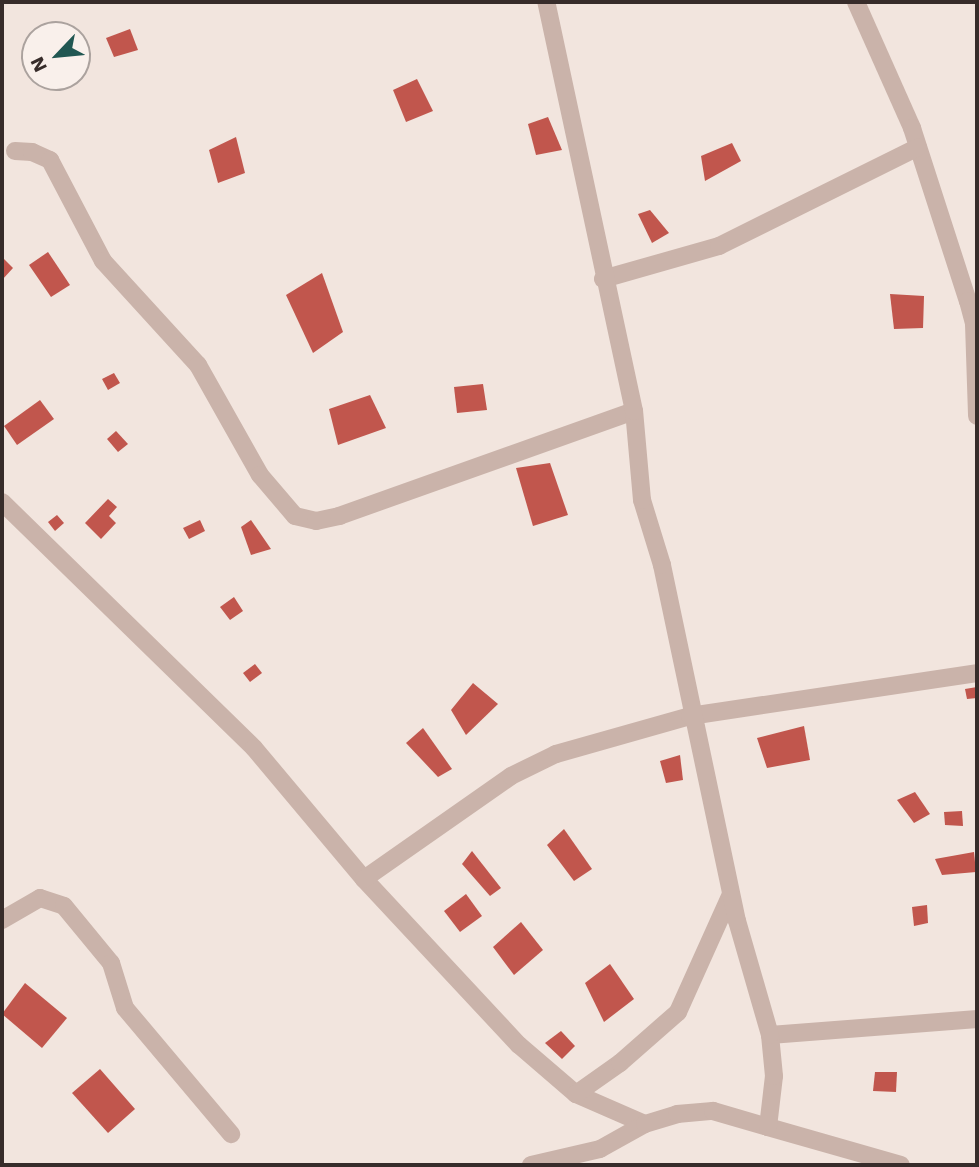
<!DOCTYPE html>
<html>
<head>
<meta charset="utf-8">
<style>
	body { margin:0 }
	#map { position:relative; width:979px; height:1167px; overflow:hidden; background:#f2e5de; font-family:"Work Sans",sans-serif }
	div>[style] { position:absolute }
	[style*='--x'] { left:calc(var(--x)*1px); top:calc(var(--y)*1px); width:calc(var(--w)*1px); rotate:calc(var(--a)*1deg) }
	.building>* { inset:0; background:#c1564d }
	.minor>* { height:18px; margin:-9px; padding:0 9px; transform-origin:9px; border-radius:9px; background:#cab3aa }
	span { translate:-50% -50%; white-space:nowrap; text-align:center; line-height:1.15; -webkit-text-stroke:5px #f9f0eb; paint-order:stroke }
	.frame { position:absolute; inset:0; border:4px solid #372c2a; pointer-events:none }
	.north { position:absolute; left:21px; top:21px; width:70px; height:70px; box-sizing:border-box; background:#f9f0eb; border:2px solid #aba29e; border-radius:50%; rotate:244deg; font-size:19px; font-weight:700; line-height:28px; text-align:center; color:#372c2a }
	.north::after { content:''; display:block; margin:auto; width:24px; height:32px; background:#215752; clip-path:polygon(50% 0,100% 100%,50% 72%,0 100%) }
</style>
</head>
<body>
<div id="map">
	<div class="building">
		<i style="clip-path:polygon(130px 29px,138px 50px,114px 57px,106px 38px)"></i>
		<i style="clip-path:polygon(417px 79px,433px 111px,406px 122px,393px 90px)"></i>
		<i style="clip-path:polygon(548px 117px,562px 150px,536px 155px,528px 124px)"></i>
		<i style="clip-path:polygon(236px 137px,245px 173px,218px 183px,209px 150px)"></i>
		<i style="clip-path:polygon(732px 143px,741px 161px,705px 181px,701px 156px)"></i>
		<i style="clip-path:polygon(650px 210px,669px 233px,652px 243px,638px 214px)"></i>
		<i style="clip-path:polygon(48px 252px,70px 285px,51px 297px,29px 265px)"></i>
		<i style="clip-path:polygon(2px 257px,13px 268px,2px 280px)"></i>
		<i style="clip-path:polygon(322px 273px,343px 332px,313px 353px,286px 295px)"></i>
		<i style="clip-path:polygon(890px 294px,924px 296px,923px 328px,894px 329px)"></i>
		<i style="clip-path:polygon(114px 373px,120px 383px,108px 390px,102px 379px)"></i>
		<i style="clip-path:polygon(483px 384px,487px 410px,457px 413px,454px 387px)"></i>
		<i style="clip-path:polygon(370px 395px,386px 428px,338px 445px,329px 409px)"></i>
		<i style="clip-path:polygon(40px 400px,54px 419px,17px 445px,4px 426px)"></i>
		<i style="clip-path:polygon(116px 431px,128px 444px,118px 452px,107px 439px)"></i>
		<i style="clip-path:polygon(550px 463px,568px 515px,533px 526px,516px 468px)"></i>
		<i style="clip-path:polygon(108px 499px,117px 507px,109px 516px,116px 523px,101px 539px,85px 523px)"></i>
		<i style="clip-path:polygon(57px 515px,64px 523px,55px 531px,48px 522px)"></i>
		<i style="clip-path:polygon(200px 520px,205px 531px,189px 539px,183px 528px)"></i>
		<i style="clip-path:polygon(251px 520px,271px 549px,251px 555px,241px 527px)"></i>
		<i style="clip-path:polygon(234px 597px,243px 611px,230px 620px,220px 607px)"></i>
		<i style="clip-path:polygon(255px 664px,262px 673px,250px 682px,243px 673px)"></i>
		<i style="clip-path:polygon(473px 683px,498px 704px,466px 735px,451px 710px)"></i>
		<i style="clip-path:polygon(977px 687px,977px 698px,967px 699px,965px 689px)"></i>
		<i style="clip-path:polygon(804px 726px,810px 760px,767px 768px,757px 738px)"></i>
		<i style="clip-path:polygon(423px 728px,452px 769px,438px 777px,406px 743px)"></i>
		<i style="clip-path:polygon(680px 755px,683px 780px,666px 783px,660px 761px)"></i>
		<i style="clip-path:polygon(915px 792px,930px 814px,914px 823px,897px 800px)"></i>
		<i style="clip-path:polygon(962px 811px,963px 826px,945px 825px,944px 812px)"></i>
		<i style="clip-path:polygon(564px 829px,592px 869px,574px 881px,547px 845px)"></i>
		<i style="clip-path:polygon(472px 851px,501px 888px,490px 896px,462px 864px)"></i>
		<i style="clip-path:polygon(974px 852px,976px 872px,942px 875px,935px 859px)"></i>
		<i style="clip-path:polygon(466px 894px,482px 916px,460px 932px,444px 911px)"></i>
		<i style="clip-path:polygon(927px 905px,928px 923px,914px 926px,912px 907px)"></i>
		<i style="clip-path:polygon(521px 922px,543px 950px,514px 975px,493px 947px)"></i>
		<i style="clip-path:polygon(610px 964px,634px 999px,604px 1022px,585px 983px)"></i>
		<i style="clip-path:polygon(25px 983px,67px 1018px,42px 1048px,2px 1014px)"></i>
		<i style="clip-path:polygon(561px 1031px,575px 1046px,562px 1059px,545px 1043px)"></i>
		<i style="clip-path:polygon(100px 1069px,135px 1109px,108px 1133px,72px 1093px)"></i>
		<i style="clip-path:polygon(875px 1072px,897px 1072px,896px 1092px,873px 1091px)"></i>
	</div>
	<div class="minor">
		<i style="--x:856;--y:2;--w:138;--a:66"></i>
		<i style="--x:912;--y:128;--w:182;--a:72.1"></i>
		<i style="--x:968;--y:301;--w:24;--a:75"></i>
		<i style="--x:974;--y:324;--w:92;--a:88.1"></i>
		<i style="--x:15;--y:151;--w:17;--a:3"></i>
		<i style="--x:32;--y:152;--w:20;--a:24"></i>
		<i style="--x:50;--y:160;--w:114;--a:62.3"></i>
		<i style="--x:103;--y:261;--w:141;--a:47.6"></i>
		<i style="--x:198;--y:365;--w:126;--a:60.6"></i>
		<i style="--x:260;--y:475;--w:54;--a:49.5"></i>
		<i style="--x:295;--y:516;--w:22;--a:13"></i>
		<i style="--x:316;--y:521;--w:24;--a:-12"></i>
		<i style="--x:339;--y:516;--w:313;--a:-19.6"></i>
		<i style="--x:603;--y:279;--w:121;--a:-15.9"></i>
		<i style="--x:719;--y:246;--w:222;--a:-26.4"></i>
		<i style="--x:2;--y:502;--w:352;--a:44.3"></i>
		<i style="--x:254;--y:748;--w:171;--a:50"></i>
		<i style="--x:364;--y:879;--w:227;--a:47"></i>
		<i style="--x:519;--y:1045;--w:75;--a:40.7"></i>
		<i style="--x:576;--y:1094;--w:75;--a:23.5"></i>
		<i style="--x:364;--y:879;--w:179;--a:-35"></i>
		<i style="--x:511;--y:776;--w:50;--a:-26.1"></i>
		<i style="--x:556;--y:754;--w:139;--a:-15.8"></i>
		<i style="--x:690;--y:716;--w:290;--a:-8.5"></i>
		<i style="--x:2;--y:920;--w:44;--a:-30.1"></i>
		<i style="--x:40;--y:898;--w:25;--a:18"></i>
		<i style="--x:64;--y:906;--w:74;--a:50.5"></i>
		<i style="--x:111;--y:963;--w:47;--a:72.7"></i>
		<i style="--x:125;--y:1008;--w:165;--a:49.9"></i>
		<i style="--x:770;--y:1035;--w:208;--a:-4.4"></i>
		<i style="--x:576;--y:1094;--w:54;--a:-35.2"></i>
		<i style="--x:620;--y:1063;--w:77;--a:-41.3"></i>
		<i style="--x:678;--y:1012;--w:129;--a:-65.8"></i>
		<i style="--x:768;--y:1127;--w:138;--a:15.9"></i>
		<i style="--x:531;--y:1165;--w:71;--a:-13.1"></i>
		<i style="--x:600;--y:1149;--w:51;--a:-29.1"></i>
		<i style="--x:645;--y:1124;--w:34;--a:-17"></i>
		<i style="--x:677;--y:1114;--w:36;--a:-5"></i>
		<i style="--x:713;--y:1111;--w:57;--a:16.2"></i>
		<i style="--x:768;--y:1127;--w:51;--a:-83.3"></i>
		<i style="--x:774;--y:1076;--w:41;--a:-95.6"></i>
		<i style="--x:770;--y:1035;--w:119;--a:-106.1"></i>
		<i style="--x:737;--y:921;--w:364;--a:-101.9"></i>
		<i style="--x:662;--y:565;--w:68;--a:-107.1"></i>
		<i style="--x:642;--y:500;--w:89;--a:-95.1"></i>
		<i style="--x:634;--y:411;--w:418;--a:-102.1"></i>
	</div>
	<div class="frame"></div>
	<div class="north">N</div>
</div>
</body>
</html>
